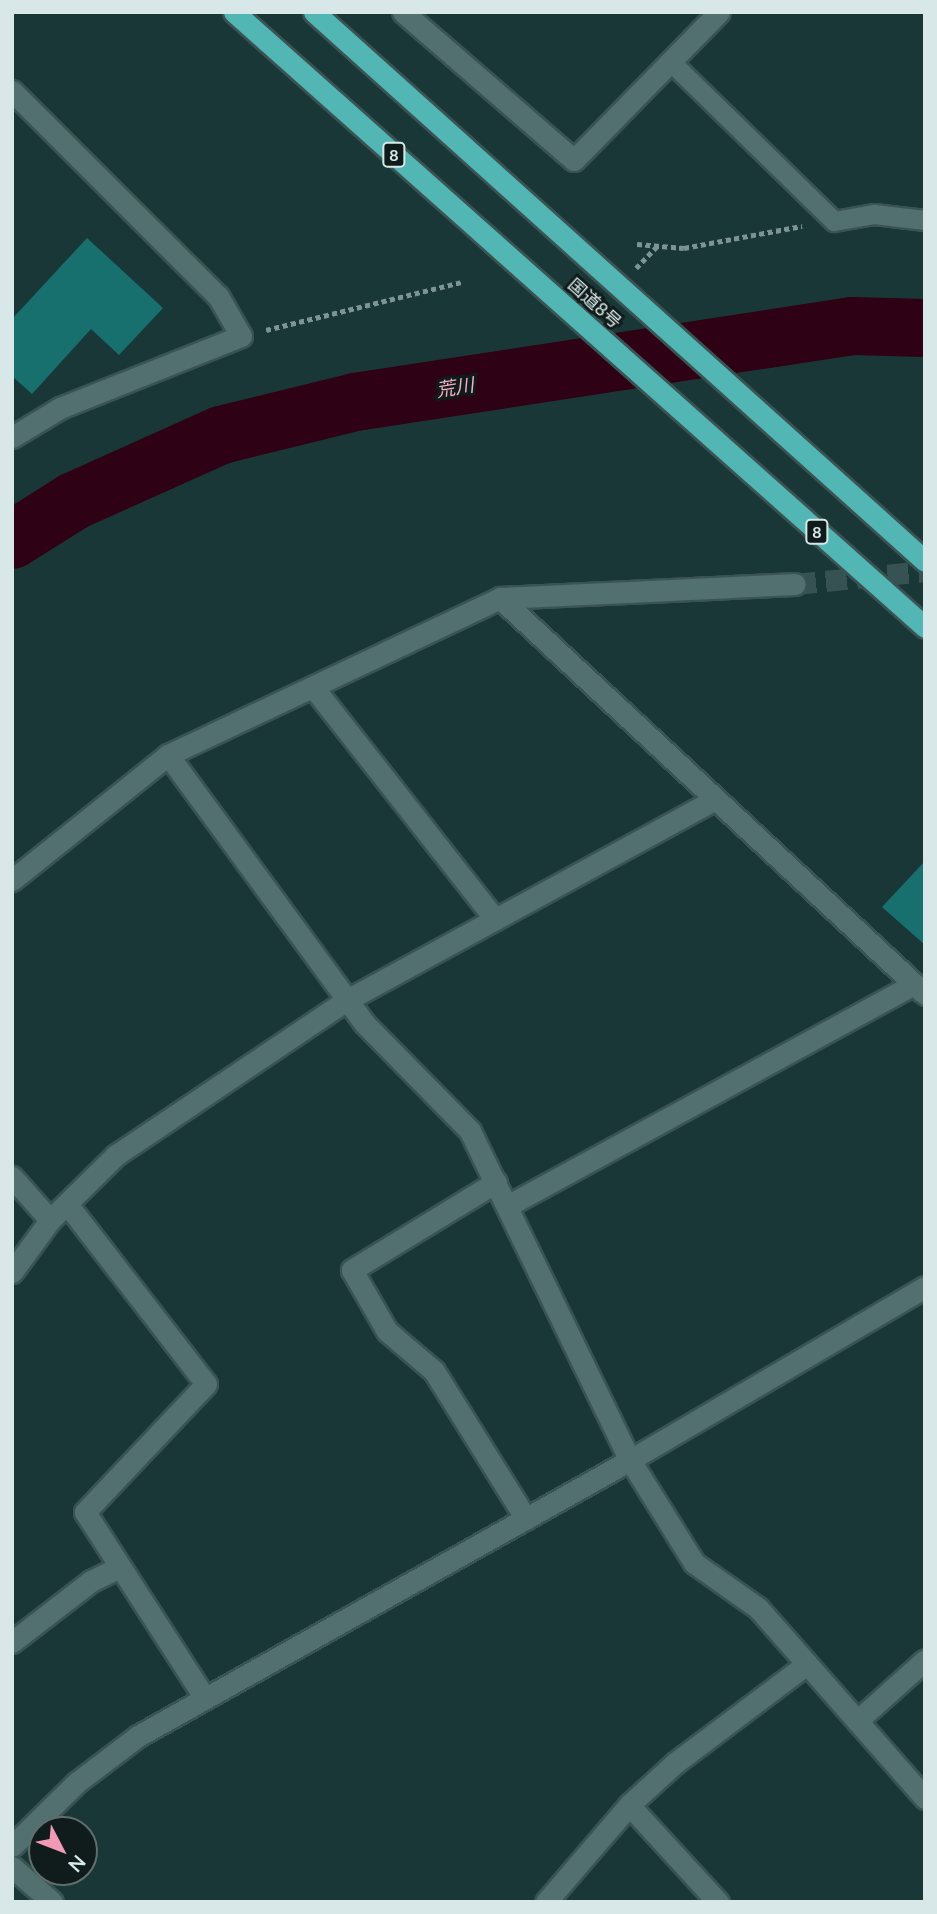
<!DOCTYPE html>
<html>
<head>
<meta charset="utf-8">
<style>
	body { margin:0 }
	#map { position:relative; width:937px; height:1914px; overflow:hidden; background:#1a3737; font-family:Lato,"Noto Sans JP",sans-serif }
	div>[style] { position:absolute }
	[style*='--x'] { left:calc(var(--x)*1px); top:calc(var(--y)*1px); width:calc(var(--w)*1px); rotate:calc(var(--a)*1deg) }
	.river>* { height:58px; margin:-29px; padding:0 29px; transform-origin:29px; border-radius:29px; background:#2f0115 }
	.building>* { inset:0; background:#17706e }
	.street-tunnel>* { height:21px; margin-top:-10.5px; transform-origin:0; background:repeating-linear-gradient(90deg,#365252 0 21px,transparent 0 31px) }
	.path>* { height:4.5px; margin-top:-2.25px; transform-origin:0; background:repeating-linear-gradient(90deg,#7d9494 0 5px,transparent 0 8.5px) }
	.roads { filter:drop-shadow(2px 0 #3a5353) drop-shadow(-2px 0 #3a5353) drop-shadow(0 2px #3a5353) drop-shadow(0 -2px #3a5353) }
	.lane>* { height:19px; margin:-9.5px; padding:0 9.5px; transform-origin:9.5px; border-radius:9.5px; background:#52706f }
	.street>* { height:21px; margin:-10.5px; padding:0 10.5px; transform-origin:10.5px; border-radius:10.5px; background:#52706f }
	.highway>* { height:21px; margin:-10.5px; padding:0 10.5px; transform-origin:10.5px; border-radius:10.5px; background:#52b6b4 }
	span { translate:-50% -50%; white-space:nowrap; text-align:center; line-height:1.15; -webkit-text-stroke:6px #101c1c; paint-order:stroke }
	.shield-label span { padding:2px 5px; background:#101c1c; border:2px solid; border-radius:5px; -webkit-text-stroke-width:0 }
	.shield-label { font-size:16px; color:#d8e8e8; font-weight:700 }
	.street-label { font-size:18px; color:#d8e8e8 }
	.water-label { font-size:19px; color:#f8b1c6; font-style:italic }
	.frame { position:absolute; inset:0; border:14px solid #d8e8e8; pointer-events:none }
	.north { position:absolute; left:28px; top:1816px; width:70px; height:70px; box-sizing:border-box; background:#101c1c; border:2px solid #606e6e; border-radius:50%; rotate:132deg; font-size:19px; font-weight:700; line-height:28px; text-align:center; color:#d8e8e8 }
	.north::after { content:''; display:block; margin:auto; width:24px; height:32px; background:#f09ab5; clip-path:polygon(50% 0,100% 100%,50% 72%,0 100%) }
</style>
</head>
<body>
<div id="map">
	<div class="river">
		<i style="--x:12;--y:540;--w:73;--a:-32.2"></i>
		<i style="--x:74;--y:501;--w:161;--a:-24.2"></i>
		<i style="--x:221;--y:435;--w:138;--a:-13.8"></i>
		<i style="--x:355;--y:402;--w:503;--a:-8.69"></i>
		<i style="--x:852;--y:326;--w:73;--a:1.6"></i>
	</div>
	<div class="building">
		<i style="clip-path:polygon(87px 238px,163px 308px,119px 355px,91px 329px,32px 394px,12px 376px,12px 319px)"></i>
		<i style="clip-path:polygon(925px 861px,925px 945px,882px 907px)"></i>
	</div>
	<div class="street-tunnel">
		<i style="--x:795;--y:584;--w:131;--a:-5.7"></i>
	</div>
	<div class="path">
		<i style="--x:637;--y:244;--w:47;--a:4.9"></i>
		<i style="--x:684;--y:248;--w:120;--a:-10.6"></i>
		<i style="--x:636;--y:268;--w:30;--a:-46"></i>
		<i style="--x:266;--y:330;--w:202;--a:-13.8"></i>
	</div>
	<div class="roads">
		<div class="lane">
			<i style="--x:671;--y:62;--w:228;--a:44.3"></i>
			<i style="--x:834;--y:221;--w:41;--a:-9.9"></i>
			<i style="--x:874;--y:214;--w:51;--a:6.7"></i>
		</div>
		<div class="street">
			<i style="--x:403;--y:12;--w:226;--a:40.9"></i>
			<i style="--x:574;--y:160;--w:207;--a:-45.6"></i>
			<i style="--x:12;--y:91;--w:291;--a:44.9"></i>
			<i style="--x:218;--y:296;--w:46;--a:60.1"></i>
			<i style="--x:241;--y:336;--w:195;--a:158.3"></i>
			<i style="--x:60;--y:408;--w:56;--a:148.9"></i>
			<i style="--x:500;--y:598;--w:581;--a:42.98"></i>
			<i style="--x:313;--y:687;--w:295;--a:51.9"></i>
			<i style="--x:168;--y:755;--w:332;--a:53.8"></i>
			<i style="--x:364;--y:1023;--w:151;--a:45.5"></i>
			<i style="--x:470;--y:1131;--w:366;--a:64.1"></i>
			<i style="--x:630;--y:1460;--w:121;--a:58.1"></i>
			<i style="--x:694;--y:1563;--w:78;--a:35.1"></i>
			<i style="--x:758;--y:1608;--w:253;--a:48.7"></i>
			<i style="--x:12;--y:880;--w:200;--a:-38.7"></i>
			<i style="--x:168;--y:755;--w:367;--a:-25.3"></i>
			<i style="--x:500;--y:598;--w:295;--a:-2.7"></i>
			<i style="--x:12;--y:1177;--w:57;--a:48.5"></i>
			<i style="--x:496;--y:1182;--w:169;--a:148.6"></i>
			<i style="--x:352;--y:1270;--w:70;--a:60.2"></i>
			<i style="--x:387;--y:1331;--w:62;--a:40.4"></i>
			<i style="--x:434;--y:1371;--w:174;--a:58.1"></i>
			<i style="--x:67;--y:1204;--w:227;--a:52.3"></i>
			<i style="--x:206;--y:1384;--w:176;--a:133.4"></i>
			<i style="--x:85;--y:1512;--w:220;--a:57.2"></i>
			<i style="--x:507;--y:1206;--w:464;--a:-28.6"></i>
			<i style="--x:12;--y:1272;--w:64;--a:-53.8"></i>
			<i style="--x:50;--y:1220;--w:93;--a:-44.6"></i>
			<i style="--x:116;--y:1155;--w:278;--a:-33.9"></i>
			<i style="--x:347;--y:1000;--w:419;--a:-28.6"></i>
			<i style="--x:12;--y:1642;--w:100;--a:-37.7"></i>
			<i style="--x:91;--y:1581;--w:32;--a:-26"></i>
			<i style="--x:857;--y:1721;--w:91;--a:-41.9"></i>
			<i style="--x:629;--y:1805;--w:132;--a:47.5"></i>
			<i style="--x:12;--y:1846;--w:90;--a:-44.5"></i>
			<i style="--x:76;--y:1783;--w:78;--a:-37.2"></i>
			<i style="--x:138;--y:1736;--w:564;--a:-29.29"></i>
			<i style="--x:630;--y:1460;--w:342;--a:-30.4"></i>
			<i style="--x:12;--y:1867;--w:53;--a:41.2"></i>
			<i style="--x:546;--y:1902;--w:128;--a:-49.4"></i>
			<i style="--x:629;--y:1805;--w:62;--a:-42.4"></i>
			<i style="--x:675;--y:1763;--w:165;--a:-36.9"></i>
		</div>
		<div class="highway">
			<i style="--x:234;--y:12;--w:925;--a:41.67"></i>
			<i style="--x:314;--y:12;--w:821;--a:41.94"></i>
		</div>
	</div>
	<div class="shield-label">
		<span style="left:394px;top:155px">8</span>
		<span style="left:817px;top:532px">8</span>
	</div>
	<div class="street-label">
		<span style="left:595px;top:303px;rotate:42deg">国道8号</span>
	</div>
	<div class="water-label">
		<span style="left:455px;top:387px;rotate:-9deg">荒川</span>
	</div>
	<div class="frame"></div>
	<div class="north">N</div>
</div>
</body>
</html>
